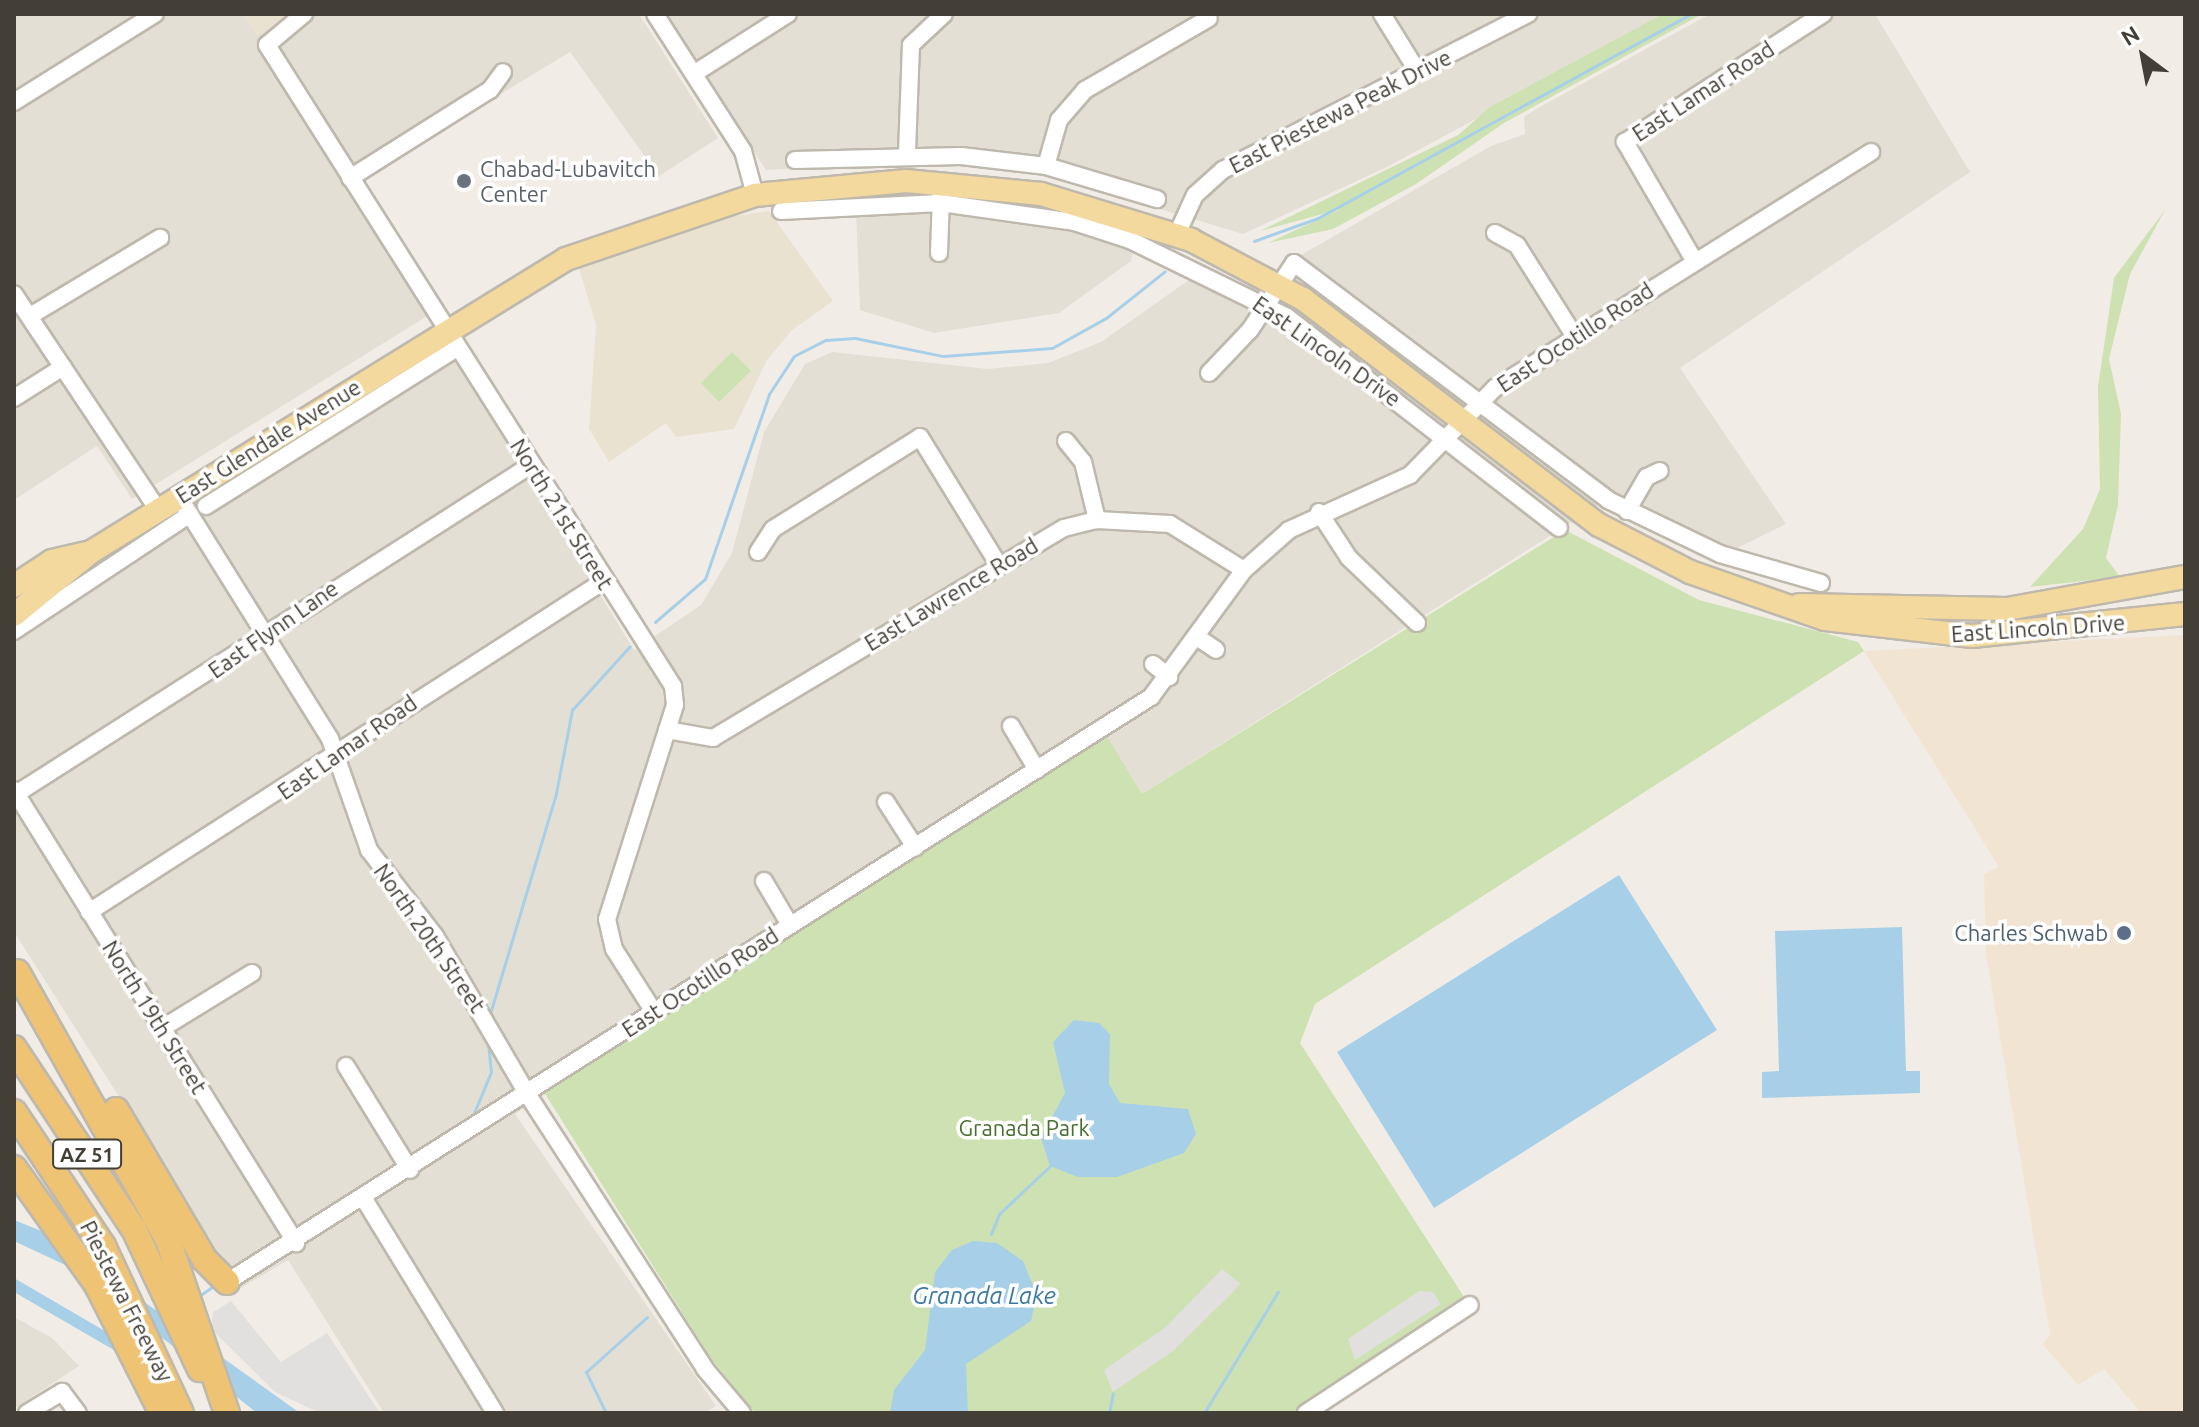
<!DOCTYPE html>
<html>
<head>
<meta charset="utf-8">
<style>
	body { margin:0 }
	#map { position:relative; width:2199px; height:1427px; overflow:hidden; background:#f1ede6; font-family:Ubuntu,sans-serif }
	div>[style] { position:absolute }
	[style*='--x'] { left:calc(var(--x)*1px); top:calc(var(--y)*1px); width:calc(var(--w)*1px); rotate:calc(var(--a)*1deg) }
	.residential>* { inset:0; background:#e4dfd5 }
	.commercial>* { inset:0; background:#f1e4d3 }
	.education>* { inset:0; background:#e9e2d1 }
	.green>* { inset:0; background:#cde1b3 }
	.parking>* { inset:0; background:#e2e0de }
	.water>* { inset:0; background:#a8cfe8 }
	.stream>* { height:3px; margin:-1.5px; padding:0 1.5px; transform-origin:1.5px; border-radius:1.5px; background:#a8cfe8 }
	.canal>* { height:12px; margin:-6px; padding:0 6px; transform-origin:6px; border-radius:6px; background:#a8cfe8 }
	.roads { filter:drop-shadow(2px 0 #beb8ad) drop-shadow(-2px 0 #beb8ad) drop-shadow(0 2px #beb8ad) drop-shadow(0 -2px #beb8ad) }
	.minor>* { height:16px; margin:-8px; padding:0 8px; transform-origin:8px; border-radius:8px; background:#fff }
	.major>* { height:22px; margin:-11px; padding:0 11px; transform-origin:11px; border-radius:11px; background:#f3d99d }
	.highway>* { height:24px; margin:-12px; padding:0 12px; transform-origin:12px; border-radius:12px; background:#eec374 }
	.dots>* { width:22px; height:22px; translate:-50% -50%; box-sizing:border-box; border:4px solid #fff; border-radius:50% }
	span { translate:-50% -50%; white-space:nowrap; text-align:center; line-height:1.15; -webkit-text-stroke:7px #fff; paint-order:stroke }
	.shield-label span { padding:2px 6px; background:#fff; border:2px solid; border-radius:6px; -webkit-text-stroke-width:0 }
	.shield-label { font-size:20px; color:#433e36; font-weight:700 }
	.street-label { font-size:22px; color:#433e36 }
	.worship-label { font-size:22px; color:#5b616d }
	.left { translate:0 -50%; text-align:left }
	.service-label { font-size:22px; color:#4e5e75 }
	.right { translate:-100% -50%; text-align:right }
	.park-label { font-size:22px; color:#486e30 }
	.water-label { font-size:24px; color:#3b79a3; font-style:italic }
	.frame { position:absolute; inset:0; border:16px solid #433e36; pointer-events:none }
	.north { position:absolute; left:2103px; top:16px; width:80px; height:80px; -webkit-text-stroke:6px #fff; paint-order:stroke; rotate:328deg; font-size:22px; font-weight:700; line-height:32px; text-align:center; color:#433e36 }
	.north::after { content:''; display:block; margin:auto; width:28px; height:36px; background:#433e36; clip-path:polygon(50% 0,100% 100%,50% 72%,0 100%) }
</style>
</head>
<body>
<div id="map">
	<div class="residential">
		<i style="clip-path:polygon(14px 14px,243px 14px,257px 35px,291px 14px,639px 14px,718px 138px,659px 176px,570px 52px,359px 180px,445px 305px,132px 499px,97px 446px,14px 500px)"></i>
		<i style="clip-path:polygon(665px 14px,1669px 14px,1389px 166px,1243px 234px,1046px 175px,934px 161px,766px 170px)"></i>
		<i style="clip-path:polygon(1710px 14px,1875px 14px,1970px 172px,1680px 368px,1786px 524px,1731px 551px,1613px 496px,1142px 794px,1105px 735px,515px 1114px,716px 1406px,704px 1413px,384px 1413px,288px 1260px,241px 1288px,14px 932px,14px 625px,446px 344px,634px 650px,701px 605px,732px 553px,764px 432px,805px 364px,832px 352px,988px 369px,1048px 363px,1101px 342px,1196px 275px,1233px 294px,1491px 146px,1525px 134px,1524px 117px,1538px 108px)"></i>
		<i style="clip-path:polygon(882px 208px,1033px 220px,1134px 247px,1131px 261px,1059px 313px,934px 333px,860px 310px,856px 212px)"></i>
		<i style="clip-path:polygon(14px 1317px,52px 1338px,79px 1366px,14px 1409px)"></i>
	</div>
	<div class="commercial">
		<i style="clip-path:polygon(2185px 635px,2185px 1413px,2141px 1413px,2104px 1369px,2078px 1385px,2043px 1345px,2050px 1335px,1986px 954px,1984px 874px,1999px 867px,1864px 651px)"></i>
	</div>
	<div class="education">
		<i style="clip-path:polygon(243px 14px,291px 14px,257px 36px)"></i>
		<i style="clip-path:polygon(769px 211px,833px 301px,792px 330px,767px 360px,734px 429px,676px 437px,666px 423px,609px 462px,589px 429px,596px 325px,579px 268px,709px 220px)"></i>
	</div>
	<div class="green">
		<i style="clip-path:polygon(1663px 14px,1702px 14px,1504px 123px,1416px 184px,1333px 229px,1268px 243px,1341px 209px,1260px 231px,1458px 135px,1490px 107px)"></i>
		<i style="clip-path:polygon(2165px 210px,2130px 274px,2109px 359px,2121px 414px,2118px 505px,2106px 558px,2120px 577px,2030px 587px,2083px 529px,2100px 489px,2098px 387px,2114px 278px)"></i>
		<i style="clip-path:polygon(732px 352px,751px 371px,719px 402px,701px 383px)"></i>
		<i style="clip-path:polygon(1565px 530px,1699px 600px,1858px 642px,1864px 651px,1315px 1004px,1300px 1043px,1466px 1300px,1292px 1413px,755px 1413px,710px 1357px,544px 1092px,1106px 735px,1142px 794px)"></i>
	</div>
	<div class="parking">
		<i style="clip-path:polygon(1222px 1269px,1240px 1283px,1234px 1291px,1173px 1351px,1113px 1392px,1104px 1370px,1166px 1327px)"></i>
		<i style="clip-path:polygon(1419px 1291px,1433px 1292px,1441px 1304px,1355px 1360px,1348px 1339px)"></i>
		<i style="clip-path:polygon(231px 1301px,281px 1362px,327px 1333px,380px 1413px,320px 1413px,275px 1392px,211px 1329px,213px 1312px)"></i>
	</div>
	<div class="water">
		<i style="clip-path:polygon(1619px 875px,1717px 1030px,1434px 1208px,1337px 1052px)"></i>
		<i style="clip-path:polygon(1902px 927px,1906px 1071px,1920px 1071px,1920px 1093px,1762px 1098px,1762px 1072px,1779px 1071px,1775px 931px)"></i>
		<i style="clip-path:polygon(1074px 1020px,1099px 1023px,1110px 1034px,1109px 1084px,1120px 1103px,1188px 1109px,1196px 1134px,1184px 1153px,1117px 1177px,1078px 1177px,1050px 1166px,1041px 1138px,1065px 1093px,1053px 1042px)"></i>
		<i style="clip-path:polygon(14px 1220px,49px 1234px,300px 1413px,257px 1413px,78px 1271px,14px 1241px)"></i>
		<i style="clip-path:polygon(973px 1241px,997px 1243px,1023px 1261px,1037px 1295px,1031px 1321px,966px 1364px,968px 1413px,890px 1413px,894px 1390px,925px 1350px,935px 1272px,952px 1250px)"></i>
	</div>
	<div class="stream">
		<i style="--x:1254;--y:241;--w:68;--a:-19.8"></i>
		<i style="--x:1318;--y:218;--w:424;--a:-28.7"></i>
		<i style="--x:655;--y:622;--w:66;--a:-40.7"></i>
		<i style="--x:705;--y:579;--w:196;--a:-70.9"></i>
		<i style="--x:769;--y:394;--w:45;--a:-56.7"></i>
		<i style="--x:794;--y:356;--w:36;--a:-27"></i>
		<i style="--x:826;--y:340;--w:29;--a:-4"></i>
		<i style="--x:855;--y:338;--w:90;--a:11.6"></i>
		<i style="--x:943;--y:356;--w:109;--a:-4.2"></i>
		<i style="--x:1052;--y:348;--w:62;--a:-29.1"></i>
		<i style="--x:1106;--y:318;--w:75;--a:-38.5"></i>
		<i style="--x:489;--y:1017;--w:234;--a:-73.3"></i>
		<i style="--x:556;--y:793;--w:85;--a:-79.1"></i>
		<i style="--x:572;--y:710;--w:86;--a:-47.8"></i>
		<i style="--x:471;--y:1120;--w:52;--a:-67.4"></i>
		<i style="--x:491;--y:1072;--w:31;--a:-96"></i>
		<i style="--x:991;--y:1234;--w:22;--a:-68"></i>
		<i style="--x:999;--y:1214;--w:70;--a:-43.3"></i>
		<i style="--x:199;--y:1296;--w:21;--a:-35"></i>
		<i style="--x:606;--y:1413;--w:46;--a:-116"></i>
		<i style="--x:586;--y:1372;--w:82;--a:-42"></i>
		<i style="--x:1109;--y:1413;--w:20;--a:-79"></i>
		<i style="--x:1204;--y:1413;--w:142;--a:-58.6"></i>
	</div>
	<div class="canal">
		<i style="--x:14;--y:1285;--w:127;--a:30.2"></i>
	</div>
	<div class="roads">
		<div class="minor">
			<i style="--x:304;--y:14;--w:48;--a:140"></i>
			<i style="--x:267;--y:45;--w:759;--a:57.65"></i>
			<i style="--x:673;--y:686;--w:19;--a:84"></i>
			<i style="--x:675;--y:705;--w:225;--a:107.6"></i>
			<i style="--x:607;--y:919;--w:31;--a:77"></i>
			<i style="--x:614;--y:949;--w:75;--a:57.6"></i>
			<i style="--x:655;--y:14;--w:163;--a:57.3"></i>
			<i style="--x:743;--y:151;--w:46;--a:74.7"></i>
			<i style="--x:1382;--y:14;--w:68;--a:58.2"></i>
			<i style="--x:695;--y:73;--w:110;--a:-32.4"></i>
			<i style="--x:14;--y:102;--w:166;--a:-32"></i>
			<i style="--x:907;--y:153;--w:108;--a:-87.9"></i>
			<i style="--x:911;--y:45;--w:45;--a:-43.2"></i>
			<i style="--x:795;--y:160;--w:166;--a:-1.4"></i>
			<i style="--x:961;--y:156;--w:86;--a:6.7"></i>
			<i style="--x:1046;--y:166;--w:116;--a:16.6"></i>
			<i style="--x:1046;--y:166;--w:48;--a:-74.2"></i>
			<i style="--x:1059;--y:120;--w:40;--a:-49"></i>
			<i style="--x:1085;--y:90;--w:143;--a:-30.1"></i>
			<i style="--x:350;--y:178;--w:165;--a:-32.2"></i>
			<i style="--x:490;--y:90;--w:22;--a:-54"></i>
			<i style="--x:781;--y:211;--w:160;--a:-2.9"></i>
			<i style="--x:941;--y:203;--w:134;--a:8.1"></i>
			<i style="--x:1074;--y:222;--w:59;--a:17.8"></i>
			<i style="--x:1130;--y:240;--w:175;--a:26.1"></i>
			<i style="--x:1287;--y:317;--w:344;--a:37.8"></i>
			<i style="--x:1495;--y:233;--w:25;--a:29"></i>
			<i style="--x:1517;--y:245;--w:107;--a:57.7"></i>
			<i style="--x:1177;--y:234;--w:43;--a:-65.2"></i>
			<i style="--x:1195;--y:195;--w:38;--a:-42"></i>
			<i style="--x:1223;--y:170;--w:343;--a:-27.1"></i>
			<i style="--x:939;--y:253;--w:58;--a:-88"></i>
			<i style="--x:1694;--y:260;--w:137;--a:-120.3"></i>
			<i style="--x:1625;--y:142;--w:236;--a:-32.9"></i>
			<i style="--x:14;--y:294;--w:260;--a:56.3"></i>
			<i style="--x:30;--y:316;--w:152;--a:-31"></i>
			<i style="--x:1209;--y:373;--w:59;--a:-46.4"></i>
			<i style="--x:1250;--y:330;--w:80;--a:-56.7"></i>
			<i style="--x:1294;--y:263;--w:393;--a:37"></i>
			<i style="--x:1608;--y:500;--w:124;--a:25.7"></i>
			<i style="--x:1720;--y:554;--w:105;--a:16"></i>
			<i style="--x:14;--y:398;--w:58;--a:-32.3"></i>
			<i style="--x:1066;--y:441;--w:27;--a:51"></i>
			<i style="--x:1083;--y:462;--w:60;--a:76.4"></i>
			<i style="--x:179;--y:497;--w:285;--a:58"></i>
			<i style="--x:330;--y:739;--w:118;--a:70.6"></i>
			<i style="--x:369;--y:850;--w:108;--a:52.5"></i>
			<i style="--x:435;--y:936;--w:184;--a:59.7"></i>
			<i style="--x:528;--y:1095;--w:326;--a:57.1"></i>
			<i style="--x:705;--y:1369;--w:57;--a:49.9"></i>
			<i style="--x:206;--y:506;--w:297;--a:-32.2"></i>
			<i style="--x:1627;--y:511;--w:39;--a:-60"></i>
			<i style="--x:1647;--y:477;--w:14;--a:-25"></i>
			<i style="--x:1319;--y:512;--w:55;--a:56.9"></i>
			<i style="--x:1349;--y:558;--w:94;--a:43.7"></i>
			<i style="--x:758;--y:552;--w:27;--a:-57"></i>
			<i style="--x:773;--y:529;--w:173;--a:-32"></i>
			<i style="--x:920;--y:437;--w:149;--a:58.4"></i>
			<i style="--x:14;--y:631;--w:211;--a:-33.6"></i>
			<i style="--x:1197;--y:637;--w:23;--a:34"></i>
			<i style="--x:1153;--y:664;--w:21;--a:39"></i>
			<i style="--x:1011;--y:726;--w:51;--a:59.4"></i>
			<i style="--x:667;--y:730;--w:47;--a:9.9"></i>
			<i style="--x:713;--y:738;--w:409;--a:-30.9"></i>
			<i style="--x:1064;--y:528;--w:34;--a:-14"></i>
			<i style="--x:1097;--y:520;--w:73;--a:3.1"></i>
			<i style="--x:1170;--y:524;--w:87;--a:31.9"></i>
			<i style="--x:14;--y:790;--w:534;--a:58.1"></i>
			<i style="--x:16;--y:794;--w:611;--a:-32.57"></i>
			<i style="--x:886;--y:802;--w:54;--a:57.2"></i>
			<i style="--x:764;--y:881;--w:51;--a:59.4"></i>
			<i style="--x:89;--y:912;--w:612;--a:-32.73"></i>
			<i style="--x:161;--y:1029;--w:107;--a:-31.6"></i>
			<i style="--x:346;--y:1066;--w:122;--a:58.4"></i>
			<i style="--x:364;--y:1199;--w:251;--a:58.5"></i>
			<i style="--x:227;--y:1282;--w:1094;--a:-32.34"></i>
			<i style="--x:1151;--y:697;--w:157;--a:-53.8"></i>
			<i style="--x:1244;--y:570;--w:60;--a:-41.6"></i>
			<i style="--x:1289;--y:530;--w:133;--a:-24.4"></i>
			<i style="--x:1410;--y:475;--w:122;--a:-45.7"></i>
			<i style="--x:1495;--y:388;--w:444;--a:-32.1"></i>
			<i style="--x:27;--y:1413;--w:41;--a:-31"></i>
			<i style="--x:62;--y:1392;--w:26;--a:53"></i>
			<i style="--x:1306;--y:1413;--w:196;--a:-33.4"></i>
		</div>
		<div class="major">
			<i style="--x:14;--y:586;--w:45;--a:-33.3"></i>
			<i style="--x:52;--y:561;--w:40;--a:-13"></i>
			<i style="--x:1799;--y:605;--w:208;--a:1.1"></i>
			<i style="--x:2007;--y:609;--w:181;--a:-10.2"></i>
			<i style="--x:14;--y:615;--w:99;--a:-39.3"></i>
			<i style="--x:91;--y:552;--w:558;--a:-31.67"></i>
			<i style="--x:566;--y:259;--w:200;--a:-18.7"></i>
			<i style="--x:755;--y:195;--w:152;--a:-5.3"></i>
			<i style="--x:906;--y:181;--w:136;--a:5.5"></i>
			<i style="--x:1041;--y:194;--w:157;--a:17"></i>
			<i style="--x:1191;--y:240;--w:127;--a:27.8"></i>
			<i style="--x:1303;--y:299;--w:372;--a:37.4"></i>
			<i style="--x:1599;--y:525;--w:102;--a:27.3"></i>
			<i style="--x:1690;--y:572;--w:143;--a:19.2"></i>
			<i style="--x:1825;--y:619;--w:148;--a:6.6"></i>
			<i style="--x:1972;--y:636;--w:214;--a:-5.9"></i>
		</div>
		<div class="highway">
			<i style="--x:17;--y:972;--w:308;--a:60.6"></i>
			<i style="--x:168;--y:1240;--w:183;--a:71.2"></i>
			<i style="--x:14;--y:1048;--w:217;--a:56.5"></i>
			<i style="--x:134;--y:1229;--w:155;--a:64.8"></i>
			<i style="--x:116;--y:1110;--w:174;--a:59.3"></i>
			<i style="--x:205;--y:1260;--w:31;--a:45"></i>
			<i style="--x:14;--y:1112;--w:161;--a:56.4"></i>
			<i style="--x:103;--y:1246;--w:184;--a:65"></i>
			<i style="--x:14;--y:1168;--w:143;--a:54.6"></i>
			<i style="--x:97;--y:1285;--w:144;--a:63.1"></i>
		</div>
	</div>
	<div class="dots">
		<i style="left:464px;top:181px;background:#6b7280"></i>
		<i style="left:2124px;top:933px;background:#5c6f8a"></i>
	</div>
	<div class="shield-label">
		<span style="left:87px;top:1154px">AZ 51</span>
	</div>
	<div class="street-label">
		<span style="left:1703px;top:91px;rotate:-33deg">East Lamar Road</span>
		<span style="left:1340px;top:111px;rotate:-27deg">East Piestewa Peak Drive</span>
		<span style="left:1575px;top:337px;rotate:-33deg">East Ocotillo Road</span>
		<span style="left:1327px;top:351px;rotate:35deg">East Lincoln Drive</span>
		<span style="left:268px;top:441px;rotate:-32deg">East Glendale Avenue</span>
		<span style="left:562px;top:514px;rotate:58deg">North 21st Street</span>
		<span style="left:951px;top:594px;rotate:-31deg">East Lawrence Road</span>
		<span style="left:2038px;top:628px;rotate:-4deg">East Lincoln Drive</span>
		<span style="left:273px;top:629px;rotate:-35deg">East Flynn Lane</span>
		<span style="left:347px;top:747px;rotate:-35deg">East Lamar Road</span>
		<span style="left:430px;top:938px;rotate:55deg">North 20th Street</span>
		<span style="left:700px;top:982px;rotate:-33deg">East Ocotillo Road</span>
		<span style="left:155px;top:1017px;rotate:58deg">North 19th Street</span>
		<span style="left:127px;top:1301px;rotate:63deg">Piestewa Freeway</span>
	</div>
	<div class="worship-label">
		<span class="left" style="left:480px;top:181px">Chabad-Lubavitch<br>Center</span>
	</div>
	<div class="service-label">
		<span class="right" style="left:2108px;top:933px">Charles Schwab</span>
	</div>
	<div class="park-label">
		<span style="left:1024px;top:1128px">Granada Park</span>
	</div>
	<div class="water-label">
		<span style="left:984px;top:1296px">Granada Lake</span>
	</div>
	<div class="frame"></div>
	<div class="north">N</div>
</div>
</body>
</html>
